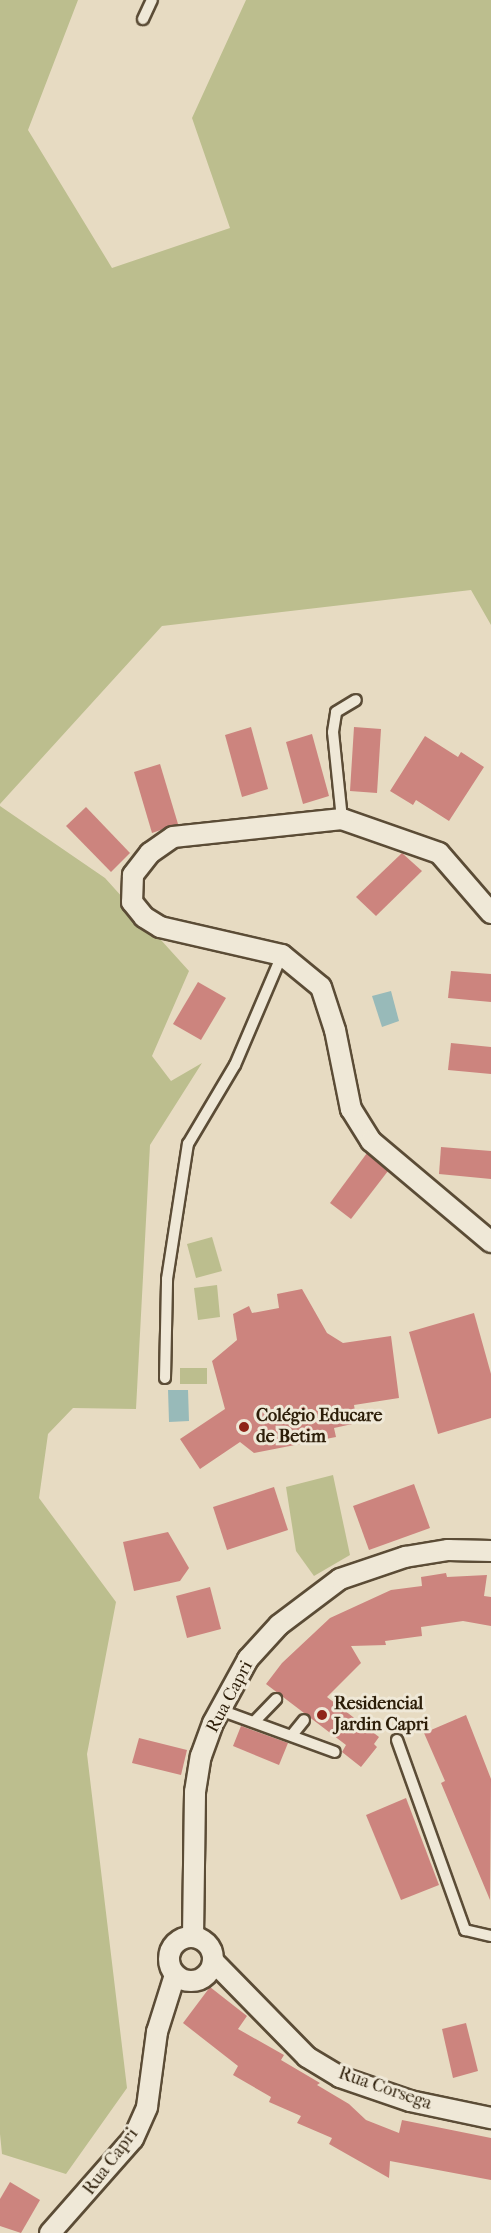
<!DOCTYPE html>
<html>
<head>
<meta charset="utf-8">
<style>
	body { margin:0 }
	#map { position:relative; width:491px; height:2233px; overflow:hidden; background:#e7dbc2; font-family:"IM FELL French Canon",serif }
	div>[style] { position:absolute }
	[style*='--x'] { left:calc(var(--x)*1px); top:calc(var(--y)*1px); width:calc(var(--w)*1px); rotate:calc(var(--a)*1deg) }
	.green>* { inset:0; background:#bcbe8e }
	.water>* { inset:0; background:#98bab9 }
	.building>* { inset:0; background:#cc847e }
	.roads { filter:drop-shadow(2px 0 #5b4c36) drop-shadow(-2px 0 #5b4c36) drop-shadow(0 2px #5b4c36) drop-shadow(0 -2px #5b4c36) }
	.service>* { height:10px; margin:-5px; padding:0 5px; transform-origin:5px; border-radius:5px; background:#efe8d7 }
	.minor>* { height:20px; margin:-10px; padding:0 10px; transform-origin:10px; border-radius:10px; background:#efe8d7 }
	.minor>.ring { margin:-10px; padding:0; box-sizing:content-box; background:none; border:20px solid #efe8d7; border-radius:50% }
	.dots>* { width:16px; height:16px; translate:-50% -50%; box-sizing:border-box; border:3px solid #efe8d7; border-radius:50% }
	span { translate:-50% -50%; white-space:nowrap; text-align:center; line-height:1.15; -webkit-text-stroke:6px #efe8d7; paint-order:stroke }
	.poi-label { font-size:18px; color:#2c1d08; font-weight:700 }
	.left { translate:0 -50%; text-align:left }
	.street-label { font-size:18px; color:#2c1d08 }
</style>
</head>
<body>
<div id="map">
	<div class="green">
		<i style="clip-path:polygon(0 0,78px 0,28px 130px,112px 268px,230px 228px,192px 118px,246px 0,491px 0,491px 625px,471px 590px,162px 626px,0 804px)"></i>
		<i style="clip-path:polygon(0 806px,105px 878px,189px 971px,152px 1056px,171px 1081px,202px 1063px,150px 1145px,136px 1409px,73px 1408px,48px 1434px,39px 1498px,116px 1602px,87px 1754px,127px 2088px,66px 2174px,2px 2154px,0 2134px)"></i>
		<i style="clip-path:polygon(212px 1237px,222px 1271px,196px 1278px,187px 1244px)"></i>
		<i style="clip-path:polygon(217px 1285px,220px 1317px,198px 1320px,194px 1288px)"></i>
		<i style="clip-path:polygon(180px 1368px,207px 1368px,207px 1384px,180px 1384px)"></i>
		<i style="clip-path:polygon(333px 1475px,350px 1555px,314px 1576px,296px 1551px,286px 1487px)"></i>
	</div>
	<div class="water">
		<i style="clip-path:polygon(391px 991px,399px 1021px,382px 1027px,372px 996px)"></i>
		<i style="clip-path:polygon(168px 1390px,188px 1390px,189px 1421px,169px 1422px)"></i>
	</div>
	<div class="building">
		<i style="clip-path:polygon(251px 727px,268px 789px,242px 797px,225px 735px)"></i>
		<i style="clip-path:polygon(354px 727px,381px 729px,377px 793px,350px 791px)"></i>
		<i style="clip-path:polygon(312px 734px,329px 796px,303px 804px,286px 742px)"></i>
		<i style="clip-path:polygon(425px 736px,458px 757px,461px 752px,484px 767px,449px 821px,416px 800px,413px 805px,390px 791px)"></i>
		<i style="clip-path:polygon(160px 764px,178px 824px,152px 833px,134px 772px)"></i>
		<i style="clip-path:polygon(86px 807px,130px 853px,111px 872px,66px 826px)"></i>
		<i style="clip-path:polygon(402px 853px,422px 871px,376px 916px,356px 897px)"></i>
		<i style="clip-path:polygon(451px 971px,491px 974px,491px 1002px,448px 998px)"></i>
		<i style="clip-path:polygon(198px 982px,226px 998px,201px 1040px,173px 1024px)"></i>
		<i style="clip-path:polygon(451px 1043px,491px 1047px,491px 1074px,448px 1070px)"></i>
		<i style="clip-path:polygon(441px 1147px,491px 1151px,491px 1179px,439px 1174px)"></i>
		<i style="clip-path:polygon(367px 1153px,388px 1171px,351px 1219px,330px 1203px)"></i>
		<i style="clip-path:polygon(302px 1289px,327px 1333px,343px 1343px,391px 1336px,399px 1398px,354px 1405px,357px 1423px,334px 1428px,336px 1437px,254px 1453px,240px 1442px,200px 1469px,180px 1439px,225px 1409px,212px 1361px,237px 1340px,233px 1314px,249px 1306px,252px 1313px,279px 1308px,277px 1294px)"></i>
		<i style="clip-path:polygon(474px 1313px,491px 1374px,491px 1418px,438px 1434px,409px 1332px)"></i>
		<i style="clip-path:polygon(414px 1484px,430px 1528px,369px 1550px,353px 1506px)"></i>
		<i style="clip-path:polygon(274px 1487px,288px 1530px,227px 1550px,213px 1507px)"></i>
		<i style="clip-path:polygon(168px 1532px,189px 1568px,180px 1581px,134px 1591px,123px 1542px)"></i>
		<i style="clip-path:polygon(446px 1573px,447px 1577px,487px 1575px,484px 1596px,491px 1597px,491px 1626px,463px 1621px,421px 1627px,422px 1636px,385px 1641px,386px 1645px,351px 1646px,361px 1663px,327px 1697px,379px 1737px,374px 1744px,377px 1747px,361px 1767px,342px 1752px,346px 1745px,266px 1684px,282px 1663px,330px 1618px,391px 1590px,422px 1586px,421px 1577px)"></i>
		<i style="clip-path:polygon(210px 1587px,221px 1629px,187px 1638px,176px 1596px)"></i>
		<i style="clip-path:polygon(466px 1715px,491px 1779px,490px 1900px,441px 1783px,445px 1781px,424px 1733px)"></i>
		<i style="clip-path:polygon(241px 1726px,288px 1743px,279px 1765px,233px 1746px)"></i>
		<i style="clip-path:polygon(139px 1738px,187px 1750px,181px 1775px,132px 1763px)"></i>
		<i style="clip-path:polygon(406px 1798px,439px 1885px,401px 1900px,366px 1815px)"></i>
		<i style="clip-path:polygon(210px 1987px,247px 2016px,238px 2029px,284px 2055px,281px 2060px,320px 2083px,317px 2085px,349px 2104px,366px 2120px,399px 2133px,402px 2120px,491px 2138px,491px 2180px,390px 2161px,389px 2178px,329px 2144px,332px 2138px,297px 2123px,301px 2116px,269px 2102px,271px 2097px,233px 2075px,238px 2066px,183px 2023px)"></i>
		<i style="clip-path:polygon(466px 2023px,478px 2071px,453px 2078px,442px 2029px)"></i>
		<i style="clip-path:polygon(10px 2182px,40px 2200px,21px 2233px,0 2226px,0 2199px)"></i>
	</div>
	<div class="roads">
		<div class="service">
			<i style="--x:143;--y:19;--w:21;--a:-65"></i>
			<i style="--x:342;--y:819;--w:87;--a:-95.9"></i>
			<i style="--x:333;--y:732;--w:20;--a:-81"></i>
			<i style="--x:336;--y:712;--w:23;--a:-31"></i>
			<i style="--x:165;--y:1378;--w:99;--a:-88.8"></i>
			<i style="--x:167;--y:1279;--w:137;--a:-81.2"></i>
			<i style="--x:188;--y:1144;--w:92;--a:-59.3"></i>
			<i style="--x:235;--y:1065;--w:120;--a:-66.9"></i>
			<i style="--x:220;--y:1710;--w:122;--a:20.1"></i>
			<i style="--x:254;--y:1722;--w:32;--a:-46"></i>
			<i style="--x:292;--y:1735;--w:19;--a:-51"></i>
			<i style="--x:397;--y:1740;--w:202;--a:70.3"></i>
			<i style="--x:465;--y:1930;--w:27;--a:13"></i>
		</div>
		<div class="minor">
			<i style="--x:491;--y:913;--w:79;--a:-130.9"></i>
			<i style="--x:439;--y:853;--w:103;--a:-160.7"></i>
			<i style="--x:342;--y:819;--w:170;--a:173.9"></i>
			<i style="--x:173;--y:837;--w:28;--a:145"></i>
			<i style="--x:150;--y:853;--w:28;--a:128"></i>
			<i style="--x:133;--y:875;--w:27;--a:92"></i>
			<i style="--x:132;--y:902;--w:19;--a:51"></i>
			<i style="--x:144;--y:917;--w:19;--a:32"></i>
			<i style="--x:160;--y:927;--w:125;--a:12.9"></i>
			<i style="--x:282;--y:955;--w:50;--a:39.4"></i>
			<i style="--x:321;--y:987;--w:45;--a:72"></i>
			<i style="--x:335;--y:1030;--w:81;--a:78.6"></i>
			<i style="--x:351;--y:1109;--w:38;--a:58"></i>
			<i style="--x:371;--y:1141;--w:157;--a:40.1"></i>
			<i class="ring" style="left:169px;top:1937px;width:24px;height:24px"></i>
			<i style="--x:193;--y:1937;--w:145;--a:-89.2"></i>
			<i style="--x:195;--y:1792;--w:36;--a:-81"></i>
			<i style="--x:201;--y:1756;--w:35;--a:-70"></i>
			<i style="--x:213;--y:1723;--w:73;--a:-61.3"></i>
			<i style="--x:248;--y:1659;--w:46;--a:-47.6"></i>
			<i style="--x:279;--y:1625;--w:76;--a:-37"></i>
			<i style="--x:340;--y:1579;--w:69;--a:-18.7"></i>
			<i style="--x:405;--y:1557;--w:44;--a:-9.2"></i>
			<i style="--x:448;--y:1550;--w:43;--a:1.3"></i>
			<i style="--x:214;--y:1962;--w:133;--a:45.6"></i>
			<i style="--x:307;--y:2057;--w:39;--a:31"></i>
			<i style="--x:340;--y:2077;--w:74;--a:18.9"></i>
			<i style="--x:410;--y:2101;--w:83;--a:11.9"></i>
			<i style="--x:50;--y:2233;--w:125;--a:-48.6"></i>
			<i style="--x:133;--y:2139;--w:35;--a:-66"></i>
			<i style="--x:147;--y:2107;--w:76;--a:-82.4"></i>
			<i style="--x:157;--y:2032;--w:60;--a:-72.5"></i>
		</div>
	</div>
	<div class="dots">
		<i style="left:244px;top:1427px;background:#8f2418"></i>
		<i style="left:322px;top:1715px;background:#8f2418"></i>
	</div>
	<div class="poi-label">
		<span class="left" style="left:256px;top:1427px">Colégio Educare<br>de Betim</span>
		<span class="left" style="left:334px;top:1715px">Residencial<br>Jardin Capri</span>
	</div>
	<div class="street-label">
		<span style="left:230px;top:1697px;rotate:-62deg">Rua Capri</span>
		<span style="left:385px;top:2089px;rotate:19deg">Rua Corsega</span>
		<span style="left:111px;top:2162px;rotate:-53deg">Rua Capri</span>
	</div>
</div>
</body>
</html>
